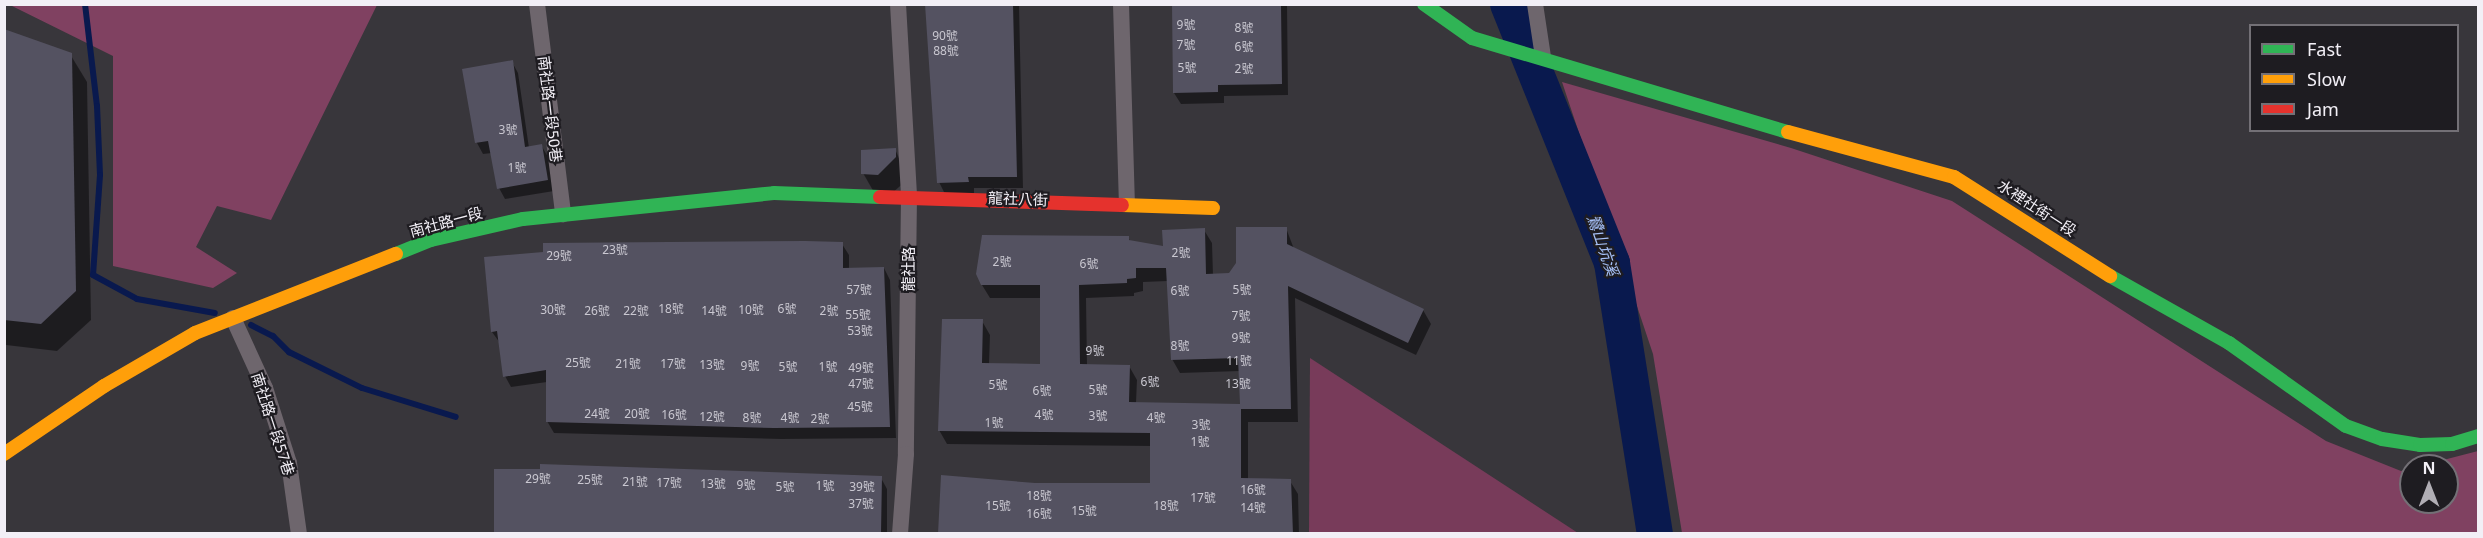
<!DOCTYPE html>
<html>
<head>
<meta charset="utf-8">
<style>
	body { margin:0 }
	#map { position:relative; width:2483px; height:538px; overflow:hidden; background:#38363b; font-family:"Noto Sans","Noto Sans TC",sans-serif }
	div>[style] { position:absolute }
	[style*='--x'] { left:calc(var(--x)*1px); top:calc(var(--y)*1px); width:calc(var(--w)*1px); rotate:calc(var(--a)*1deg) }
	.green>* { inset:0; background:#783b5a }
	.forest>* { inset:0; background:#804161 }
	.shadow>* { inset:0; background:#0007 }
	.stream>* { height:6px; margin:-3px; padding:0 3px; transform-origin:3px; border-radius:3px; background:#09194e }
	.river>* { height:36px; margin:-18px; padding:0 18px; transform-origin:18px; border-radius:18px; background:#09194e }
	.building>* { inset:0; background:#545261 }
	.street>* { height:16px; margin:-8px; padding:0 8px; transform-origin:8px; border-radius:8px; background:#6e666d }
	.fast>* { height:14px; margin:-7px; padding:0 7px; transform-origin:7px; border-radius:7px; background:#30b455 }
	.slow>* { height:14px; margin:-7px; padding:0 7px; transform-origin:7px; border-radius:7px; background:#ff9f0a }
	.jam>* { height:14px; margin:-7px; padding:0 7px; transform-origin:7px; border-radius:7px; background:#e5322d }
	span { translate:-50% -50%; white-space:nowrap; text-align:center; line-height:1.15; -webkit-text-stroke:4.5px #1e1c21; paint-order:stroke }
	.number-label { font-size:12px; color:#cac8d1 }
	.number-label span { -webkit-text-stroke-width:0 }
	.street-label { font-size:15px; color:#f2eff6 }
	.water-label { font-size:16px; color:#a6c0f7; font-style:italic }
	.frame { position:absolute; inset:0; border:6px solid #f2eff6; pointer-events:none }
	.legend { position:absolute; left:2249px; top:24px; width:210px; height:108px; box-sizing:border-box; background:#1e1c21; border:2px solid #737076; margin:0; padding:8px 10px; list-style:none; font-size:18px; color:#f2eff6 }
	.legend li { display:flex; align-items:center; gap:12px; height:30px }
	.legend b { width:30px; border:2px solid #737076 }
	.north { position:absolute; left:2399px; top:454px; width:60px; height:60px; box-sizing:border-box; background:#1e1c21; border:2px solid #737076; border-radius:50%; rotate:0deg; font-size:16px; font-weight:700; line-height:24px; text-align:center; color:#f2eff6 }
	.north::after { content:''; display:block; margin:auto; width:21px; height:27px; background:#b1aeb5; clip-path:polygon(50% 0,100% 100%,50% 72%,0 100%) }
</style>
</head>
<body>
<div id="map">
	<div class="green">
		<i style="clip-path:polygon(1310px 358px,1578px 533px,1309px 533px)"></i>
	</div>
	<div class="forest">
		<i style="clip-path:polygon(10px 5px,377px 5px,271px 220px,217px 206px,196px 247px,237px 273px,213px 288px,113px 266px,113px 56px)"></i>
		<i style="clip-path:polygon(1562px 82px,1791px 148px,1952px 201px,2326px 441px,2401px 471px,2411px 468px,2411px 502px,2447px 502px,2447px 466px,2420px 466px,2478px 451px,2478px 533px,1682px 533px,1653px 354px)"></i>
	</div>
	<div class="shadow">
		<i style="clip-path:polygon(926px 4px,1019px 4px,1023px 188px,974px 188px,974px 193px,945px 194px,939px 182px)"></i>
		<i style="clip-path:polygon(1173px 4px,1287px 4px,1288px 95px,1224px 96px,1224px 103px,1181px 104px,1174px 93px)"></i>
		<i style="clip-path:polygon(4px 30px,70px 54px,87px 82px,91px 320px,57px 351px,6px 345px,4px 342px)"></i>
		<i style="clip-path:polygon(512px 62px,518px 73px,529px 148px,541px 145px,548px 157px,554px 191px,505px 199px,499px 188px,492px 153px,483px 154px,477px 143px,463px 70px)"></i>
		<i style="clip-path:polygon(895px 149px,908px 179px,890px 195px,875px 194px,863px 173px)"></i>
		<i style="clip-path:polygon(evenodd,1286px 228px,1294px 249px,1423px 310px,1431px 324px,1416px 355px,1295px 298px,1298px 422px,1248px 422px,1248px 480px,1290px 481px,1298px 494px,1299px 534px,940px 534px,1035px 484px,1152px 485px,1152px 446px,947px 444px,939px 430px,982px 321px,990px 335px,989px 364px,1042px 365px,1041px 298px,990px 298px,982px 285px,1128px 238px,1131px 242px,1165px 248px,1204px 230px,1212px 243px,1213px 275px,1230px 275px,1286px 228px,1168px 281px,1172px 359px,1180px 373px,1240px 371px,1241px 406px,1136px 403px,1137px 380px,1129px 366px,1087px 365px,1086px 298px,1134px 296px,1134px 293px,1143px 291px,1143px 282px,1168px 281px)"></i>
		<i style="clip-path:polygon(842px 244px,849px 255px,849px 269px,884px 268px,890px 280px,896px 438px,781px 439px,554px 433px,547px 421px,547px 382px,511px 387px,505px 376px,500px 343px,492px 332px)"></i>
		<i style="clip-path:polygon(541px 471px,881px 478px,887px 489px,887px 534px,495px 534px)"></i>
	</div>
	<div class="stream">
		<i style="--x:85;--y:4;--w:103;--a:83.3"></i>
		<i style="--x:97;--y:106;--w:69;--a:87.5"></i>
		<i style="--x:100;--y:175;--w:100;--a:94"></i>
		<i style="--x:93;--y:275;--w:50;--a:28.6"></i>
		<i style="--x:137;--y:299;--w:79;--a:10.2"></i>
		<i style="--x:251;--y:325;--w:25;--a:27"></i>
		<i style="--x:273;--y:336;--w:23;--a:45"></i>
		<i style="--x:289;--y:352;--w:81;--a:26.3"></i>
		<i style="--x:362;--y:388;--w:98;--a:17.1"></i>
	</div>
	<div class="river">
		<i style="--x:1508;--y:4;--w:279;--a:68.1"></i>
		<i style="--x:1612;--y:263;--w:274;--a:81"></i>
	</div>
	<div class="building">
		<i style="clip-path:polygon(925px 4px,1013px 4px,1017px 177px,968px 177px,969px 182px,937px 183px)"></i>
		<i style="clip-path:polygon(1172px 4px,1281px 4px,1282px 84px,1218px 85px,1218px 92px,1173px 93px)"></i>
		<i style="clip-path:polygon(4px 29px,72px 53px,76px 291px,41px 324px,4px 320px)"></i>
		<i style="clip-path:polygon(513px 60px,525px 147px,542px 144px,548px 180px,497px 189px,488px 141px,475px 143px,462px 69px)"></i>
		<i style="clip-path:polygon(896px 148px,896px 157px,878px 175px,861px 174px,861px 150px)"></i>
		<i style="clip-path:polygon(evenodd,1236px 227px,1287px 227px,1287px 244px,1424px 309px,1408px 343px,1288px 286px,1291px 409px,1241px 409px,1241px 478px,1291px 479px,1293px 534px,938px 534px,941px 475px,1035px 483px,1150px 483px,1150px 433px,938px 431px,942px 319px,983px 319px,982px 363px,1040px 364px,1040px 285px,981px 285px,976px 274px,982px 235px,1129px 236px,1129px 240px,1163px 246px,1162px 230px,1205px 228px,1206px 274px,1229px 273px,1236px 263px,1236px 227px,1136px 268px,1166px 268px,1171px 360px,1238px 358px,1240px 404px,1129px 402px,1130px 365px,1080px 364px,1079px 285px,1127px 283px,1127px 279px,1136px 278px,1136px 268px)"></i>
		<i style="clip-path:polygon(805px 241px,843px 242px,843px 268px,884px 267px,890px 427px,774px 428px,546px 422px,546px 370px,503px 377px,497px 331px,491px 332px,484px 257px,543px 252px,543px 243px)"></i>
		<i style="clip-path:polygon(540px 464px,882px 476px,881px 534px,494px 534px,494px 469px,540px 469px)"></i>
	</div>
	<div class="street">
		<i style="--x:537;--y:4;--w:212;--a:82.9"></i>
		<i style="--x:898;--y:4;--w:191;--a:86.7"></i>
		<i style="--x:909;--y:195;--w:259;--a:90.7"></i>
		<i style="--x:906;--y:454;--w:80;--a:94.3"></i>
		<i style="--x:1121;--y:4;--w:199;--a:88.3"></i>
		<i style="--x:1535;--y:4;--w:54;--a:81.4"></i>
		<i style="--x:233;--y:318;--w:77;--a:65.4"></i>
		<i style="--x:265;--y:388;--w:79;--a:72.3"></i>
		<i style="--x:289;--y:463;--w:72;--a:82"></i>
	</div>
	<div class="fast">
		<i style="--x:1424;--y:4;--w:59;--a:35.3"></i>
		<i style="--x:1472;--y:38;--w:330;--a:16.6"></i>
		<i style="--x:396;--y:254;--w:38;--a:-22"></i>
		<i style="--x:431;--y:240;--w:94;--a:-12.9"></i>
		<i style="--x:523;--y:219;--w:252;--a:-5.9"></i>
		<i style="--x:774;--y:193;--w:106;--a:2.2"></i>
		<i style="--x:2110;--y:276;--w:137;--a:29.4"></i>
		<i style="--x:2229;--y:343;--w:143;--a:35.4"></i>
		<i style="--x:2346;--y:426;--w:38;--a:20"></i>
		<i style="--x:2382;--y:439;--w:38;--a:9"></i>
		<i style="--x:2420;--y:445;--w:32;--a:-2"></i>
		<i style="--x:2452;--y:444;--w:27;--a:-17"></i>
	</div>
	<div class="slow">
		<i style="--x:1788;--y:132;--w:172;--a:15.2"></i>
		<i style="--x:1954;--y:177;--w:185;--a:32.4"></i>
		<i style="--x:1122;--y:205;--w:91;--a:1.9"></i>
		<i style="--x:4;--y:454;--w:121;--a:-34.2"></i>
		<i style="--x:104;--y:386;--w:105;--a:-30.2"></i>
		<i style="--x:195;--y:333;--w:216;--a:-21.5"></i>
	</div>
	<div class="jam">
		<i style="--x:880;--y:197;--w:242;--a:1.9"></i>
	</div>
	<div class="number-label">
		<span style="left:1186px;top:25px">9號</span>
		<span style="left:1244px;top:28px">8號</span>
		<span style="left:945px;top:36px">90號</span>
		<span style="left:1186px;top:45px">7號</span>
		<span style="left:1244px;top:47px">6號</span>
		<span style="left:946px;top:51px">88號</span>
		<span style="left:1187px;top:68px">5號</span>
		<span style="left:1244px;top:69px">2號</span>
		<span style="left:508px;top:130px">3號</span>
		<span style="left:517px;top:168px">1號</span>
		<span style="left:615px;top:250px">23號</span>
		<span style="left:1181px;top:253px">2號</span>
		<span style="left:559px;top:256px">29號</span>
		<span style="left:1002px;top:262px">2號</span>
		<span style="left:1089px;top:264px">6號</span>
		<span style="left:859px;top:290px">57號</span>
		<span style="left:1242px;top:290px">5號</span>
		<span style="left:1180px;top:291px">6號</span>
		<span style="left:671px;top:309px">18號</span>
		<span style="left:787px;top:309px">6號</span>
		<span style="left:553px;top:310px">30號</span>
		<span style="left:751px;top:310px">10號</span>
		<span style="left:597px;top:311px">26號</span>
		<span style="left:636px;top:311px">22號</span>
		<span style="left:714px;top:311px">14號</span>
		<span style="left:829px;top:311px">2號</span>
		<span style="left:858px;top:315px">55號</span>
		<span style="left:1241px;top:316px">7號</span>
		<span style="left:860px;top:331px">53號</span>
		<span style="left:1241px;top:338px">9號</span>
		<span style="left:1180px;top:346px">8號</span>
		<span style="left:1095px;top:351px">9號</span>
		<span style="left:1239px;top:361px">11號</span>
		<span style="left:578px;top:363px">25號</span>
		<span style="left:628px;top:364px">21號</span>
		<span style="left:673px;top:364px">17號</span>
		<span style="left:712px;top:365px">13號</span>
		<span style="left:750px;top:366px">9號</span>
		<span style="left:788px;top:367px">5號</span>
		<span style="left:828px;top:367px">1號</span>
		<span style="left:861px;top:368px">49號</span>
		<span style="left:1150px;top:382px">6號</span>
		<span style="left:861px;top:384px">47號</span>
		<span style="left:1238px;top:384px">13號</span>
		<span style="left:998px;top:385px">5號</span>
		<span style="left:1098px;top:390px">5號</span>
		<span style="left:1042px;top:391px">6號</span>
		<span style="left:860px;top:407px">45號</span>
		<span style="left:597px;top:414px">24號</span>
		<span style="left:637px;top:414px">20號</span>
		<span style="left:674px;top:415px">16號</span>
		<span style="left:1044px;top:415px">4號</span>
		<span style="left:1098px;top:416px">3號</span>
		<span style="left:712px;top:417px">12號</span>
		<span style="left:752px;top:418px">8號</span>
		<span style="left:790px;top:418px">4號</span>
		<span style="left:1156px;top:418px">4號</span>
		<span style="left:820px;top:419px">2號</span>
		<span style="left:994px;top:423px">1號</span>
		<span style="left:1201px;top:425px">3號</span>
		<span style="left:1200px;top:442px">1號</span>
		<span style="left:538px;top:479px">29號</span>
		<span style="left:590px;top:480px">25號</span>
		<span style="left:635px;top:482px">21號</span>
		<span style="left:669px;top:483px">17號</span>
		<span style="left:713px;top:484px">13號</span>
		<span style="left:746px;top:485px">9號</span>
		<span style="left:825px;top:486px">1號</span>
		<span style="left:785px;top:487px">5號</span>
		<span style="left:862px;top:487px">39號</span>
		<span style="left:1253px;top:490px">16號</span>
		<span style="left:1039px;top:496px">18號</span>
		<span style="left:1203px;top:498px">17號</span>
		<span style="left:861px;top:504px">37號</span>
		<span style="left:998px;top:506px">15號</span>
		<span style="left:1166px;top:506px">18號</span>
		<span style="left:1253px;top:508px">14號</span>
		<span style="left:1084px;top:511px">15號</span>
		<span style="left:1039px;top:514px">16號</span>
	</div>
	<div class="street-label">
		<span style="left:550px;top:109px;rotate:83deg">南社路一段50巷</span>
		<span style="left:1018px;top:199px;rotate:2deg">龍社八街</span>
		<span style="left:2037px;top:208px;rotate:33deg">水裡社街一段</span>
		<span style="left:446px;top:222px;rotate:-15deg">南社路一段</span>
		<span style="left:909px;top:269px;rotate:-90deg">龍社路</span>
		<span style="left:273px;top:424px;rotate:72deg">南社路一段57巷</span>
	</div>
	<div class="water-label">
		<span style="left:1603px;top:245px;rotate:71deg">鷺山坑溪</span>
	</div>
	<div class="frame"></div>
	<ul class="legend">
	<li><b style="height:8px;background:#30b455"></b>Fast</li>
	<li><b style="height:8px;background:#ff9f0a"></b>Slow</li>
	<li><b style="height:8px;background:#e5322d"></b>Jam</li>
	</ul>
	<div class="north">N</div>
</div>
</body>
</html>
